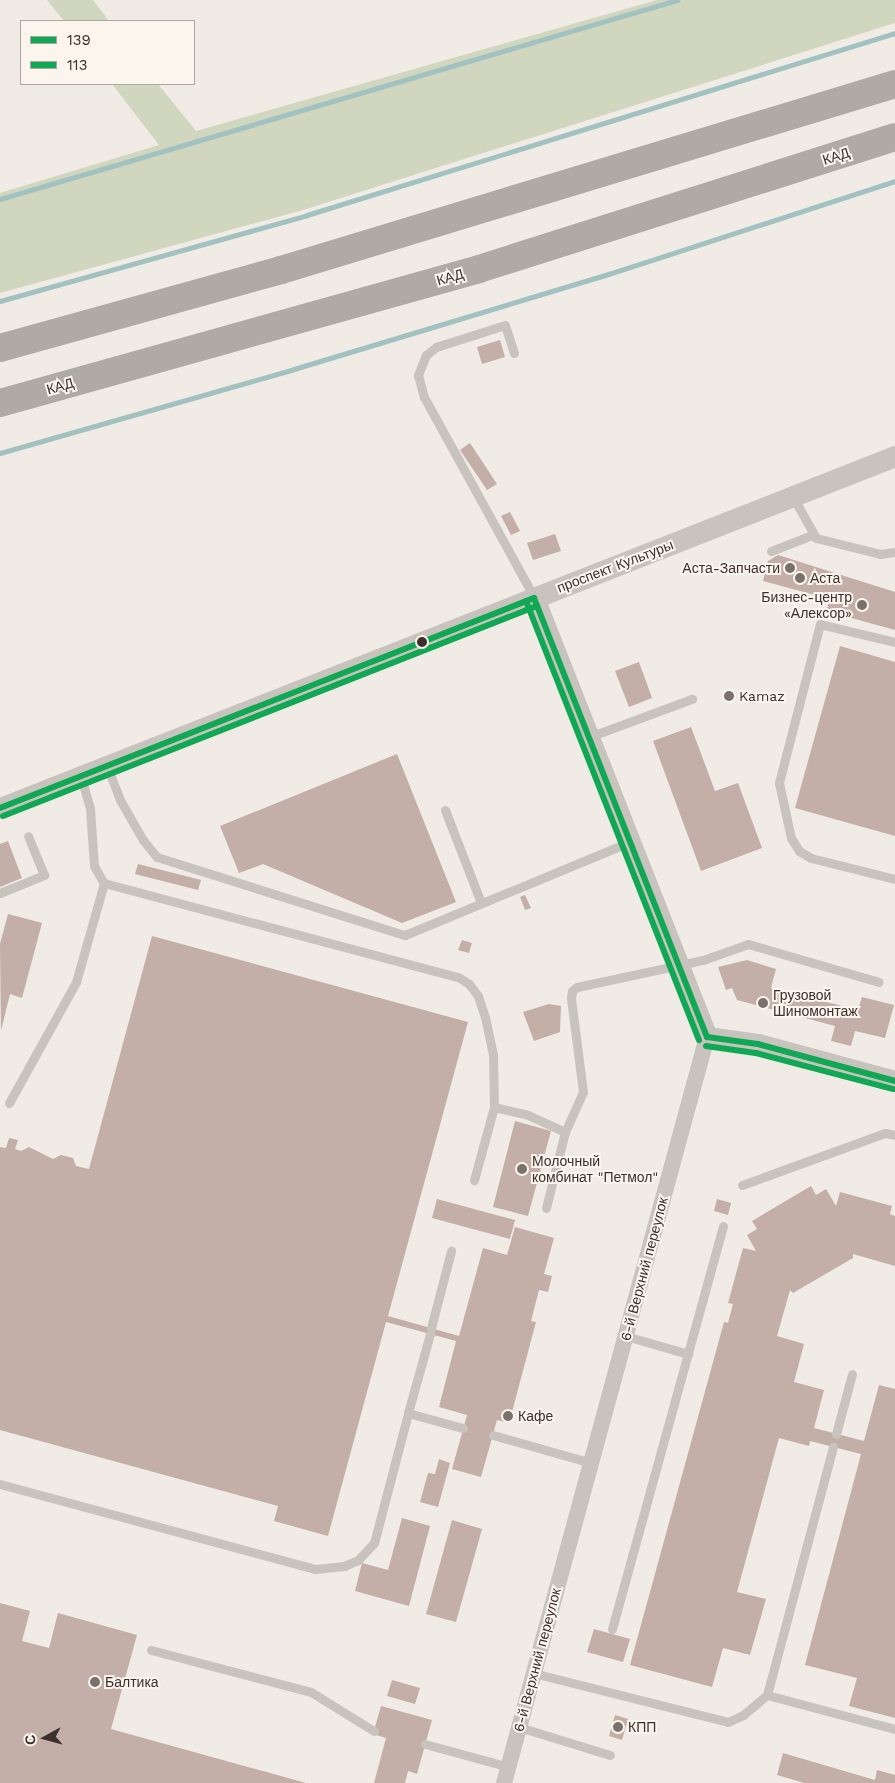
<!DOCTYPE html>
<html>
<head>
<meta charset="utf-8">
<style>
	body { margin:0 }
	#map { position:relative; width:895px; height:1783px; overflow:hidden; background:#f0ebe5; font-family:"Work Sans",sans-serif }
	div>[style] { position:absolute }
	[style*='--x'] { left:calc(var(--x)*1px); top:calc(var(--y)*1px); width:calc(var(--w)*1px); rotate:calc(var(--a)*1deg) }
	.green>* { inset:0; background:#d1d6bf }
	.stream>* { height:4.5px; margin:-2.25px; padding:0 2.25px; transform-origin:2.25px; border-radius:2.25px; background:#a1c2c1 }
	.building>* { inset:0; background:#c3afa7 }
	.service>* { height:9px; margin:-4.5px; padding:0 4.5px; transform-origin:4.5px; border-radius:4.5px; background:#c9c3be }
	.minor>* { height:16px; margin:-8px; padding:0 8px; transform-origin:8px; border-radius:8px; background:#c9c3be }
	.tertiary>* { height:21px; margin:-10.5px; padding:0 10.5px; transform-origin:10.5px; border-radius:10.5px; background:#c9c3be }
	.motorway>* { height:28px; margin:-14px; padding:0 14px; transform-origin:14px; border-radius:14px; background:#afaaa4 }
	.bus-1>* { height:6px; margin:-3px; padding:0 3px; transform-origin:3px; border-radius:3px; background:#10a855 }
	.bus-2>* { height:6px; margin:-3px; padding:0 3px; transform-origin:3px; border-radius:3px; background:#10a855 }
	.dots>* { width:14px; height:14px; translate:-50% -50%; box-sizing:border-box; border:2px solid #fbf5ee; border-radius:50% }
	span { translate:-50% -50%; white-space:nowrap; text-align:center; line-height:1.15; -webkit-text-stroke:4px #fbf5ee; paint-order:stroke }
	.street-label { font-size:14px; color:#3b302b }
	.poi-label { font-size:14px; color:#3b302b }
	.right { translate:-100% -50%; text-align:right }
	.left { translate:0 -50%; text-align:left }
	.legend { position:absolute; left:20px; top:20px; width:175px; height:65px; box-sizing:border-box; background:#fbf5ee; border:1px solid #aea6a0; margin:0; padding:6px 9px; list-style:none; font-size:15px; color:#3b302b }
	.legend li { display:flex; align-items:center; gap:10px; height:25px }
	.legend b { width:25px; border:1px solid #aea6a0 }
	.north { position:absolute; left:20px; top:1713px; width:50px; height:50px; -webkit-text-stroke:4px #fbf5ee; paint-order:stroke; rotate:263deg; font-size:14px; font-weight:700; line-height:20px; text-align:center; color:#3b302b }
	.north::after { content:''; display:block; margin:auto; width:18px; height:22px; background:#3b302b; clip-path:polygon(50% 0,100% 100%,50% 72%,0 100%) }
</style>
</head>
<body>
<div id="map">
	<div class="green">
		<i style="clip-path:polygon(47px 0,93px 0,109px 21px,64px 21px)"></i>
		<i style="clip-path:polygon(657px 0,895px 0,895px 23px,303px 210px,0 293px,0 193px,159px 145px,112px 84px,158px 84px,196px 131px)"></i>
	</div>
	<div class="stream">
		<i style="--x:0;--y:199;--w:706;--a:-16.38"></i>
		<i style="--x:0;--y:301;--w:319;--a:-15.6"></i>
		<i style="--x:307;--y:215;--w:616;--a:-17.2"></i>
		<i style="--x:0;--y:453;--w:306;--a:-15.9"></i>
		<i style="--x:294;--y:369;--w:329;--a:-16.8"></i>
		<i style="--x:609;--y:274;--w:301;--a:-18"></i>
	</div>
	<div class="building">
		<i style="clip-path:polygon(500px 340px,505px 357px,482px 364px,477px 347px)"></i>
		<i style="clip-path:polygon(470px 443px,497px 484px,487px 490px,460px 450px)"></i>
		<i style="clip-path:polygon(510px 512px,520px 531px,511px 535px,501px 516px)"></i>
		<i style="clip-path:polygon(555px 534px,561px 551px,533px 560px,527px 543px)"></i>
		<i style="clip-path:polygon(778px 555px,895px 592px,895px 630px,826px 611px,830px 599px,763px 581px,768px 561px)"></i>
		<i style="clip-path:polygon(840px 646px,895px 662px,895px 836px,795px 808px)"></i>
		<i style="clip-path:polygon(639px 662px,652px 698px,629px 707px,615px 671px)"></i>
		<i style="clip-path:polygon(691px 727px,715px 791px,738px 783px,762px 848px,701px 871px,653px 741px)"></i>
		<i style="clip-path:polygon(397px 754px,456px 902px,402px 923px,263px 864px,239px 873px,220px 826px)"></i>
		<i style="clip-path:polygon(8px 841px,22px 878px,0 887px,0 844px)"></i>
		<i style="clip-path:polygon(138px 864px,201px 880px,198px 890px,135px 874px)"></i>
		<i style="clip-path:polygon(525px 895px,531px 908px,525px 910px,520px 897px)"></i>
		<i style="clip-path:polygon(8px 914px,42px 923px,22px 998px,10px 994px,1px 1031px,0 944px)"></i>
		<i style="clip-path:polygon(152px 936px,468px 1022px,388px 1316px,459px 1336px,483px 1248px,507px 1255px,515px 1227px,554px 1238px,544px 1274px,552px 1276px,548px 1292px,539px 1290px,531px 1321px,536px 1322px,509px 1423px,497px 1420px,481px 1477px,452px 1469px,467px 1415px,439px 1407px,456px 1341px,386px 1322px,328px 1536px,274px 1521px,278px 1506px,0 1430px,0 1147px,6px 1148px,9px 1138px,18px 1140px,15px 1149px,21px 1151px,29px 1147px,53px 1159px,61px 1155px,73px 1158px,76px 1166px,89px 1169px)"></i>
		<i style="clip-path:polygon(462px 940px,472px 943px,469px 953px,458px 950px)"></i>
		<i style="clip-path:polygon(747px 960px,776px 969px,771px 988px,858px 1010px,862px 997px,894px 1005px,885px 1038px,855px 1031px,851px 1046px,831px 1041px,835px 1026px,737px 1000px,732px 988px,726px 990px,718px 967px)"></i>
		<i style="clip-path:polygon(549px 1004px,561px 1006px,560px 1032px,534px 1041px,523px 1012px)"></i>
		<i style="clip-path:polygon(515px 1121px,551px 1131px,528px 1216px,493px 1207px)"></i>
		<i style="clip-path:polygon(811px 1186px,816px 1195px,826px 1189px,836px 1206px,840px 1192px,892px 1206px,890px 1214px,895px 1216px,895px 1266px,853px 1254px,853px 1258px,793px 1293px,790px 1290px,777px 1336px,804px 1344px,794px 1382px,824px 1390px,814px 1428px,864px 1441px,879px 1385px,895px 1389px,895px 1718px,849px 1706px,857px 1678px,805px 1665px,861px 1454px,810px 1441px,809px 1446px,779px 1438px,737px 1592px,766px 1599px,750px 1655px,723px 1648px,712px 1687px,630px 1665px,724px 1322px,728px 1323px,733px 1304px,728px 1303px,743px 1248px,756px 1251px,747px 1235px,757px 1229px,752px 1221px)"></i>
		<i style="clip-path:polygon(437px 1199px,515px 1220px,510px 1239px,432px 1218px)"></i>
		<i style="clip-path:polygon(717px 1199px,731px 1203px,728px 1215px,714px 1211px)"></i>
		<i style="clip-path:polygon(439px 1459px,450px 1463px,438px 1507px,420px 1502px,428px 1473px,435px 1474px)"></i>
		<i style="clip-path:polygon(402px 1518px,430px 1526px,409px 1606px,355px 1591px,362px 1563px,388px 1570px)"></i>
		<i style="clip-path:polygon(452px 1520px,482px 1529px,456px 1622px,426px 1614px)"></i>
		<i style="clip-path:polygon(0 1603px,30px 1611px,22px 1641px,49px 1648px,58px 1613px,137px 1635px,111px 1729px,306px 1783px,0 1783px)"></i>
		<i style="clip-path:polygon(594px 1629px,630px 1639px,623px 1662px,587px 1652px)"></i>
		<i style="clip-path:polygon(392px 1680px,420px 1688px,415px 1704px,387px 1696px)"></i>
		<i style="clip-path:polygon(381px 1706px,432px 1720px,417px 1774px,408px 1771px,405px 1783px,374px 1783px,386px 1738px,373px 1734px)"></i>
		<i style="clip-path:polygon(615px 1715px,628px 1719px,622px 1740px,609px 1736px)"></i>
		<i style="clip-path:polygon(783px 1753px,875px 1780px,877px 1770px,895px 1775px,895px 1783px,804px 1783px,777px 1775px)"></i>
	</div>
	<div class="service">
		<i style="--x:514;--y:353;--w:29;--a:-108"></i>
		<i style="--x:505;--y:325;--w:72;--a:162.3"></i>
		<i style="--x:436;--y:347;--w:13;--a:141"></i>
		<i style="--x:426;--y:355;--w:22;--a:112"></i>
		<i style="--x:418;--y:375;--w:23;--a:75"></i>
		<i style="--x:424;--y:397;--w:228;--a:61.2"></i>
		<i style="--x:793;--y:497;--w:47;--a:60.7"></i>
		<i style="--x:816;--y:538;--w:66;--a:14"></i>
		<i style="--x:880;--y:554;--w:15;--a:-8"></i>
		<i style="--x:771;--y:551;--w:44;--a:-21.3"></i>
		<i style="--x:895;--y:642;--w:77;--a:-166.5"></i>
		<i style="--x:820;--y:624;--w:164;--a:104.5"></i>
		<i style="--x:779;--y:783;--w:56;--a:77.7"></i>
		<i style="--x:791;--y:838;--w:15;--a:58"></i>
		<i style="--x:799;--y:851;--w:14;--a:30"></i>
		<i style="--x:811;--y:858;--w:87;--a:14"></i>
		<i style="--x:589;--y:737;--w:110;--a:-20.3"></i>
		<i style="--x:107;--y:766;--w:36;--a:69"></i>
		<i style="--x:120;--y:800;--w:46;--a:60.1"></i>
		<i style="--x:143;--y:840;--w:22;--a:51"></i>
		<i style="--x:157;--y:857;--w:260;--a:17.5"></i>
		<i style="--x:405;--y:935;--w:243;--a:-22.5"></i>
		<i style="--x:81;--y:777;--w:32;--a:74"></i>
		<i style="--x:90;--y:808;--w:58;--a:86.1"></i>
		<i style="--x:94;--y:866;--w:20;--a:60"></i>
		<i style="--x:445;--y:810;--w:100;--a:68.8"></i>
		<i style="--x:0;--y:893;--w:48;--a:-22.2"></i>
		<i style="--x:44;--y:875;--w:42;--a:-112.3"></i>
		<i style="--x:9;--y:1103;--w:138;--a:-61"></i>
		<i style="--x:76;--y:982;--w:103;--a:-74.2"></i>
		<i style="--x:104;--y:883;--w:366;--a:14.9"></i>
		<i style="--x:458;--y:977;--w:13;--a:32"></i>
		<i style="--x:469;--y:984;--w:15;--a:53"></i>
		<i style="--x:478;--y:996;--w:22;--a:72"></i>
		<i style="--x:485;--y:1017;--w:39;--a:78"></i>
		<i style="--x:493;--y:1055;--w:52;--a:88.9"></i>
		<i style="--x:494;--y:1107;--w:76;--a:105.3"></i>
		<i style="--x:494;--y:1107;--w:35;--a:13"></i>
		<i style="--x:528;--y:1115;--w:41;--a:24.7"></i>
		<i style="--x:742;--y:1185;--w:152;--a:-20"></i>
		<i style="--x:885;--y:1133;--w:10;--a:11"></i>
		<i style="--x:546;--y:1208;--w:78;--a:-76"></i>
		<i style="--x:565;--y:1132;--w:44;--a:-65.8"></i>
		<i style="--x:583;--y:1092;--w:95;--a:-97.3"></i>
		<i style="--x:571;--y:998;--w:7;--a:-82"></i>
		<i style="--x:572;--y:991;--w:6;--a:-39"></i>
		<i style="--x:577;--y:987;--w:129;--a:-12.1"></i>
		<i style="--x:703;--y:960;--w:48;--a:-19.6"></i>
		<i style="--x:748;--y:944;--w:136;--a:16.2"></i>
		<i style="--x:431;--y:1328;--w:80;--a:-75.4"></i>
		<i style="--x:430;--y:1334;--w:82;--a:105.6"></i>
		<i style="--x:408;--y:1413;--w:57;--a:15.3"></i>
		<i style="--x:626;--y:1336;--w:65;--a:16.2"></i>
		<i style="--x:836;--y:1434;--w:62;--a:-75.1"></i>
		<i style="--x:493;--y:1435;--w:102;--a:15.9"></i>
		<i style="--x:0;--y:1484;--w:327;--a:15.1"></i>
		<i style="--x:316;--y:1569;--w:28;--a:-6"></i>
		<i style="--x:344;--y:1566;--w:15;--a:-23"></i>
		<i style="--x:358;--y:1560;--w:23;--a:-47"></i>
		<i style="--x:374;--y:1543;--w:134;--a:-75.3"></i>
		<i style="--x:612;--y:1629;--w:418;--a:-74.6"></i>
		<i style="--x:151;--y:1650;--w:165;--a:14.7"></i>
		<i style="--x:311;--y:1692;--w:74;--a:31.8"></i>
		<i style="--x:533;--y:1673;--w:201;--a:14.1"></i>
		<i style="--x:728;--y:1722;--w:17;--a:-25"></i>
		<i style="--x:743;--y:1715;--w:31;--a:-40"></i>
		<i style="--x:767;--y:1695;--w:257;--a:-75.1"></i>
		<i style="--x:767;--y:1695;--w:132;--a:14.9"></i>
		<i style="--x:519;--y:1727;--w:95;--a:17.1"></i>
		<i style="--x:425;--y:1744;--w:87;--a:15.3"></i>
	</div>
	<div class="minor">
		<i style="--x:504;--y:1783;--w:773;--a:-74.78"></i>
	</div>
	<div class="tertiary">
		<i style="--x:534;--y:598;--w:472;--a:68.5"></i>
		<i style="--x:707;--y:1037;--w:51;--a:7.8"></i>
		<i style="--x:758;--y:1044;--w:142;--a:15.1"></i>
		<i style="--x:0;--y:808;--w:962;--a:-21.47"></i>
	</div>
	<div class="motorway">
		<i style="--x:0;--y:348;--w:292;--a:-15.5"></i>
		<i style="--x:281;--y:270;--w:642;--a:-16.85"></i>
		<i style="--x:0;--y:403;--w:497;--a:-15.6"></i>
		<i style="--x:479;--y:269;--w:436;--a:-17.6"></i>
	</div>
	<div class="bus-1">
		<i style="--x:534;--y:598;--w:472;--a:68.5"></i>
		<i style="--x:0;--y:808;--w:574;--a:-21.47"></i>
		<i style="--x:707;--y:1037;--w:51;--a:7.8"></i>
		<i style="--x:758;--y:1044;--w:142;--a:15.1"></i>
	</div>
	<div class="bus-2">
		<i style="--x:526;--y:601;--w:472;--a:68.5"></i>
		<i style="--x:3;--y:816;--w:574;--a:-21.47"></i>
		<i style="--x:706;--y:1046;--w:50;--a:8"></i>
		<i style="--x:756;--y:1053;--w:142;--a:14.7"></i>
	</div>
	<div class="dots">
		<i style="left:790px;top:568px;background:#7a716c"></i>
		<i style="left:800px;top:578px;background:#7a716c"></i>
		<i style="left:862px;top:605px;background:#7a716c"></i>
		<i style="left:422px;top:642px;background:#3b302b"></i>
		<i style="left:729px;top:696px;background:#7a716c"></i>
		<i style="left:763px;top:1003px;background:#7a716c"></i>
		<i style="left:522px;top:1169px;background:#7a716c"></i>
		<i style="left:508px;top:1416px;background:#7a716c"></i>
		<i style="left:95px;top:1682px;background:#7a716c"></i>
		<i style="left:618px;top:1727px;background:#7a716c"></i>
	</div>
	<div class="street-label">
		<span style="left:836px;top:156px;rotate:-18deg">КАД</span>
		<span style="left:450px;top:277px;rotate:-16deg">КАД</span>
		<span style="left:60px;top:386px;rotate:-16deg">КАД</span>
		<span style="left:615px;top:566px;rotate:-21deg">проспект Культуры</span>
		<span style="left:644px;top:1269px;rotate:-75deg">6-й Верхний переулок</span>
		<span style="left:537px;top:1660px;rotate:-75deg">6-й Верхний переулок</span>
	</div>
	<div class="poi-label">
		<span class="right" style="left:780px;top:568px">Аста-Запчасти</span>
		<span class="left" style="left:810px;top:578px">Аста</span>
		<span class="right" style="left:852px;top:605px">Бизнес-центр<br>«Алексор»</span>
		<span class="left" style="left:739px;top:696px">Kamaz</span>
		<span class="left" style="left:773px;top:1003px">Грузовой<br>Шиномонтаж</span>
		<span class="left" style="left:532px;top:1169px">Молочный<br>комбинат "Петмол"</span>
		<span class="left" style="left:518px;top:1416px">Кафе</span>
		<span class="left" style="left:105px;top:1682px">Балтика</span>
		<span class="left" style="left:628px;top:1727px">КПП</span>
	</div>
	<ul class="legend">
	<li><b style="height:6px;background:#10a855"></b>139</li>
	<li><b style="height:6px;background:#10a855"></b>113</li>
	</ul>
	<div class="north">С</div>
</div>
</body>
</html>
